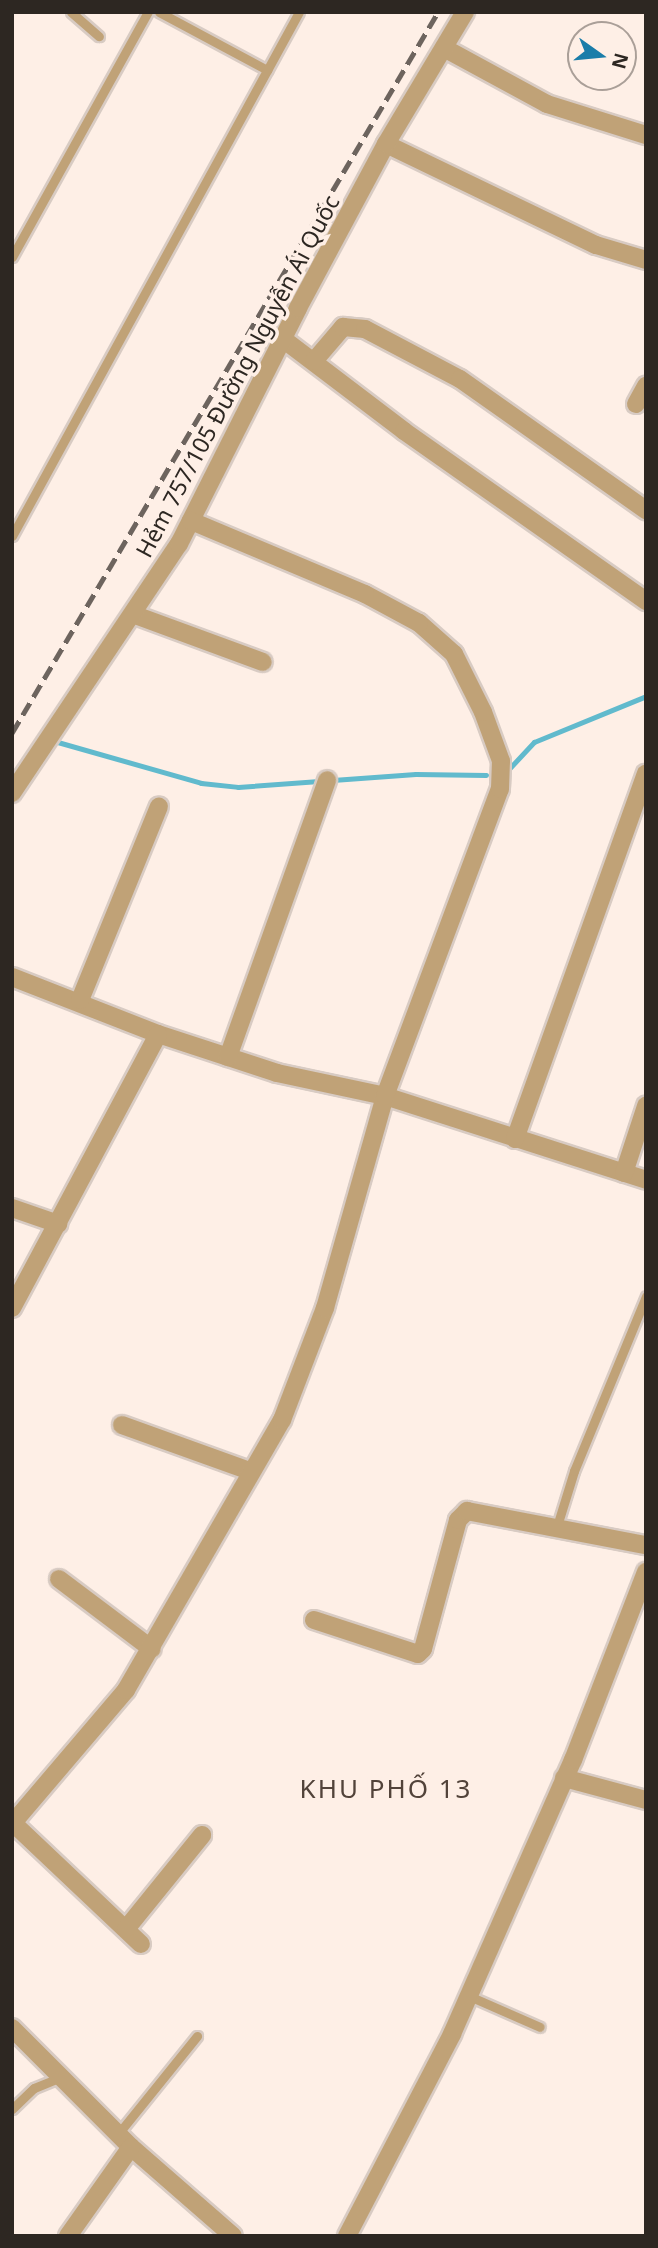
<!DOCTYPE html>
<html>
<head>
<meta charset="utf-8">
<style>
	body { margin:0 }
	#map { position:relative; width:658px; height:2248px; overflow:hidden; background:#feefe6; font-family:"Noto Sans",sans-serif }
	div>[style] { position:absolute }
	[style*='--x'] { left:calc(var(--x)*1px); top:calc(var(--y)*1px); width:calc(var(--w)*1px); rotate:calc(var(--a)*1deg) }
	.stream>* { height:5px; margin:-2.5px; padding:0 2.5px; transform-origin:2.5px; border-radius:2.5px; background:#61bacd }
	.roads { filter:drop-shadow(2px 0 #d8cbc3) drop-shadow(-2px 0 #d8cbc3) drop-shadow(0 2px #d8cbc3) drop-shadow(0 -2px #d8cbc3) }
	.service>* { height:9px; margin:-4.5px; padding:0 4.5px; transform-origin:4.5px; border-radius:4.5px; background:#c0a277 }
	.minor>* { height:18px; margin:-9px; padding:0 9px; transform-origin:9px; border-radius:9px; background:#c0a277 }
	.rail>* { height:5px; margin-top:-2.5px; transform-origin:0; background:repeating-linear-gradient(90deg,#6d645e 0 14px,transparent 0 21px) }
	span { translate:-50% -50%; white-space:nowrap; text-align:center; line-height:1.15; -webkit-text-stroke:7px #feefe6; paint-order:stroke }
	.street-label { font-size:23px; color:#2d2722 }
	.quarter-label { font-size:26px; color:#52433a; letter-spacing:2px }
	.frame { position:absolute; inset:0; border:14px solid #2d2722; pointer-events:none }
	.north { position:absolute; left:567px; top:21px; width:70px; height:70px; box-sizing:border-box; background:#feefe6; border:2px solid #aa9f98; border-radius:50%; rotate:105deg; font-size:19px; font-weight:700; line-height:28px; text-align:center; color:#2d2722 }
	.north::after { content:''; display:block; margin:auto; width:24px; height:32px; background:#1a7da9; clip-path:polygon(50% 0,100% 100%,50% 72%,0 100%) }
</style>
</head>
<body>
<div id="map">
	<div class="stream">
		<i style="--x:54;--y:741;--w:153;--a:15.9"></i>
		<i style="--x:201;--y:783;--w:37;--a:6"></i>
		<i style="--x:238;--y:787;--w:178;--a:-4.2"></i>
		<i style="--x:416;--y:774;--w:70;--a:0.8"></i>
		<i style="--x:506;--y:772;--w:41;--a:-47"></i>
		<i style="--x:534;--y:742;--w:121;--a:-22.3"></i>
	</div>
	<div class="roads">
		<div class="service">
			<i style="--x:71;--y:12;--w:37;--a:41"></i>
			<i style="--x:159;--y:12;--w:123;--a:28.2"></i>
			<i style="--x:12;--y:257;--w:280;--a:-61"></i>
			<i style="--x:12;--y:536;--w:597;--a:-61.29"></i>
			<i style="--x:557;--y:1526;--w:58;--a:-72.8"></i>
			<i style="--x:574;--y:1471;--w:189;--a:-67.6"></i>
			<i style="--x:469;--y:1996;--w:77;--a:23.6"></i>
			<i style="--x:12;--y:2109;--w:30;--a:-44"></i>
			<i style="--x:34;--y:2088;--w:29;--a:-22"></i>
			<i style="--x:118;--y:2134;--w:126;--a:-51.1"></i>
		</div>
		<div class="minor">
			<i style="--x:444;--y:48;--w:117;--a:28.5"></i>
			<i style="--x:547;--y:104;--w:104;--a:17.4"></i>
			<i style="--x:386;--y:144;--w:233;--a:25.7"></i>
			<i style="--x:596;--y:245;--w:52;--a:16.7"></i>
			<i style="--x:283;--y:339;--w:152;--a:37.2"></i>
			<i style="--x:404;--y:431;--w:296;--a:35.1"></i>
			<i style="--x:314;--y:361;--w:45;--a:-49.5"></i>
			<i style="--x:343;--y:327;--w:22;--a:5"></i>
			<i style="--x:365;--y:329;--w:107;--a:27.8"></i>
			<i style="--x:460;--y:379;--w:228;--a:35.2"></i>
			<i style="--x:636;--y:404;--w:21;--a:-61"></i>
			<i style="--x:135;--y:615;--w:136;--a:20.2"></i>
			<i style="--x:12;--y:793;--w:300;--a:-56.2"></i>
			<i style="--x:179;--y:544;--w:264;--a:-63.2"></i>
			<i style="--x:298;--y:308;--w:186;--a:-61.8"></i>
			<i style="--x:386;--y:144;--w:154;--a:-59.1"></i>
			<i style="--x:12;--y:977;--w:157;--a:21.3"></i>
			<i style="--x:158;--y:1034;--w:125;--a:18.1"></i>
			<i style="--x:277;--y:1073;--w:110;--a:12"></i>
			<i style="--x:385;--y:1096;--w:274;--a:17.8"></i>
			<i style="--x:80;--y:1000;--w:209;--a:-67.8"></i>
			<i style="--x:228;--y:1057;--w:294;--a:-70.3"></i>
			<i style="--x:515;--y:1139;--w:388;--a:-70.3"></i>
			<i style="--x:624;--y:1173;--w:71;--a:-71.8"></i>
			<i style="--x:12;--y:1208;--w:49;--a:19.2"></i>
			<i style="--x:12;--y:1308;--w:310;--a:-61.9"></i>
			<i style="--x:122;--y:1425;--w:136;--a:19.8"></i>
			<i style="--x:59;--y:1579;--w:116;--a:37"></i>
			<i style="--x:314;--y:1620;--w:109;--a:18.1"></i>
			<i style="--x:418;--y:1654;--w:7;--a:-45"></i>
			<i style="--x:423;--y:1649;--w:134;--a:-74.8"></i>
			<i style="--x:458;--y:1520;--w:13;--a:-45"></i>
			<i style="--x:467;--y:1511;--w:182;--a:10.8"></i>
			<i style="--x:564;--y:1778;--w:85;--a:15"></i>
			<i style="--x:13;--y:1823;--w:176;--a:43.4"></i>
			<i style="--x:12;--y:1824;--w:176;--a:-49.6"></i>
			<i style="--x:126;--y:1690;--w:312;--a:-60"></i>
			<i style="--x:282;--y:1420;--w:120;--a:-69"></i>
			<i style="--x:325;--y:1308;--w:220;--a:-74.2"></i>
			<i style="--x:385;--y:1096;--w:328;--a:-69.5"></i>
			<i style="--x:500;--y:789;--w:28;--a:-88"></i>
			<i style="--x:501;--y:761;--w:52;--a:-110.2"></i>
			<i style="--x:483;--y:712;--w:65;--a:-116.6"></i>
			<i style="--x:454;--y:654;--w:47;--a:-138.5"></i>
			<i style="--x:419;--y:623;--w:61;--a:-151.8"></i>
			<i style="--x:365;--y:594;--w:189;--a:-157.2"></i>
			<i style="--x:126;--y:1929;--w:121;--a:-51"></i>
			<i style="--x:12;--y:2028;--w:168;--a:45"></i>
			<i style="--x:131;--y:2147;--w:135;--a:41.1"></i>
			<i style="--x:68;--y:2236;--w:109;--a:-54.7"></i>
			<i style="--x:347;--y:2236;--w:228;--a:-62.5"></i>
			<i style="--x:452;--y:2034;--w:300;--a:-66.2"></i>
			<i style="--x:573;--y:1760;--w:202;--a:-68.8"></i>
		</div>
	</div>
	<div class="rail">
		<i style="--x:12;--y:733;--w:837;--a:-59.42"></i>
	</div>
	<div class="street-label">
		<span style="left:237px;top:376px;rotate:-62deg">Hẻm 757/105 Đường Nguyễn Ái Quốc</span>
	</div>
	<div class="quarter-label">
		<span style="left:386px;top:1789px">KHU PHỐ 13</span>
	</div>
	<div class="frame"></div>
	<div class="north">N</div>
</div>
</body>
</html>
